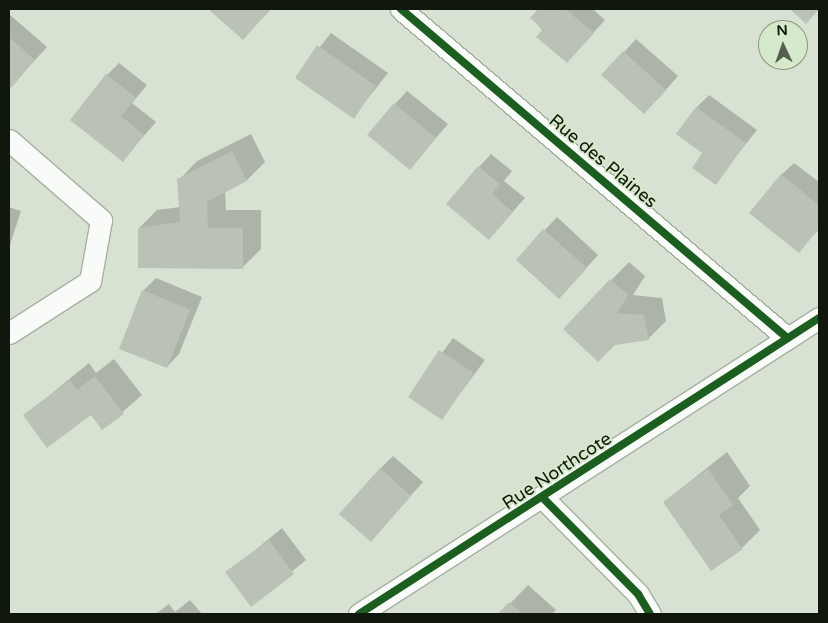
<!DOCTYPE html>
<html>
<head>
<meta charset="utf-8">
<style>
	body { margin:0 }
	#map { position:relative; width:828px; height:623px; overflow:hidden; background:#d8e2d2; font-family:"Varela Round",sans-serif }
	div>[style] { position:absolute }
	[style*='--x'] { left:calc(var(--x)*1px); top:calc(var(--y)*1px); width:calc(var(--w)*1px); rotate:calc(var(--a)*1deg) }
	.shadow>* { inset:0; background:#0003 }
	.building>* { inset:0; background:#bac2b5 }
	.roads { filter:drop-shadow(1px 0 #a8afa3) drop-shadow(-1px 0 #a8afa3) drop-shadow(0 1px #a8afa3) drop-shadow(0 -1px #a8afa3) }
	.minor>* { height:21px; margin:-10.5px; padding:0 10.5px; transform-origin:10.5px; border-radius:10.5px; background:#f9fbf8 }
	.cycleway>* { height:8px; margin:-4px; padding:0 4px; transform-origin:4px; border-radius:4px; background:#1b5e20 }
	span { translate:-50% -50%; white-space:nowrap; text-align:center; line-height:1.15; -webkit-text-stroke:4px #d6e9cb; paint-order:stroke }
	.street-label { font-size:18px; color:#10170c }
	.frame { position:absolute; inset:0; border:10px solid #10170c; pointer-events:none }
	.north { position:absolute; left:758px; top:20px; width:50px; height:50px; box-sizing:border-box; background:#d6e9cb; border:1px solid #87957f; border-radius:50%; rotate:357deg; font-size:14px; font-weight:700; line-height:20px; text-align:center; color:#10170c }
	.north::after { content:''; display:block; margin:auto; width:18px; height:22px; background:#565e51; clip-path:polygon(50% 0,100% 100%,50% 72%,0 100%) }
</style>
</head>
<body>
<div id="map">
	<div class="shadow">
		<i style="clip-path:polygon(210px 9px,271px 9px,243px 38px)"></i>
		<i style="clip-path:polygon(539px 9px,593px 9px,605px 20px,567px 62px,532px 17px)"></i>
		<i style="clip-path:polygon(9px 14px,47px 47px,11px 86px,9px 85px)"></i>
		<i style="clip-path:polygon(331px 33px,388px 73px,353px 117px,296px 77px)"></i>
		<i style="clip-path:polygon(636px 39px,678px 76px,657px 100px,603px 75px)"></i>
		<i style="clip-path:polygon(119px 63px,147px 85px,132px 103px,156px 122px,123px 160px,107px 75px)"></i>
		<i style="clip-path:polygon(407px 91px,448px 124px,410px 168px,395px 104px)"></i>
		<i style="clip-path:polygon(709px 95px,757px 130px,715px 183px,704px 153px,696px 108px)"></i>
		<i style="clip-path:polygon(251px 134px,265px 162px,247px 180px,225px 191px,226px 210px,261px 210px,261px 249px,243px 267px,139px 228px,157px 210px,180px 207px,179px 180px,197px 161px)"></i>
		<i style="clip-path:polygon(491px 154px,512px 171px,504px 181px,525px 198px,489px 238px,479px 167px)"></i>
		<i style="clip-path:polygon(794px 163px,819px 182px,819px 229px,799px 251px,781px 175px)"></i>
		<i style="clip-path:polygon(9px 207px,21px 211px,9px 248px)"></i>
		<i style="clip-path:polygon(557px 217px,598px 255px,571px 285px,517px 260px)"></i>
		<i style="clip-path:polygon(629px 262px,645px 276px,633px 295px,662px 298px,666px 321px,648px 339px,564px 329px)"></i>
		<i style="clip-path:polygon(156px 278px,202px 297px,179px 354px,167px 367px,143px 291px)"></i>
		<i style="clip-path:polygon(453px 338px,485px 360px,442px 418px,410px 397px)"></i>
		<i style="clip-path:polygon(114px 359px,142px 395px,103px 429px,91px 413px,24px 416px,89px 363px,96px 373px)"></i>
		<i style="clip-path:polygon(727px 452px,750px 486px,738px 498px,760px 530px,742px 548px,664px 502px)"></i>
		<i style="clip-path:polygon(393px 456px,423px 482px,371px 540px,380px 469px)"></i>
		<i style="clip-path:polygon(282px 528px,306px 560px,251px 605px,227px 573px)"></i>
		<i style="clip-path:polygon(528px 585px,556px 610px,552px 614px,500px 614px)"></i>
		<i style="clip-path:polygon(190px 600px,202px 614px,156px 614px,169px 604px,175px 612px)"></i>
	</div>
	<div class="building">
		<i style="clip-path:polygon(208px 9px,271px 9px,243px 40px)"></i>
		<i style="clip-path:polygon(538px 9px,565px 9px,594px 33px,567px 63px,536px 37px,543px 29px,530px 18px)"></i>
		<i style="clip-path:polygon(790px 9px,819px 9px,806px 24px)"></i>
		<i style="clip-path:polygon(9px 37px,35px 60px,11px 88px,9px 86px)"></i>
		<i style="clip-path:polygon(317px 45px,376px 86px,354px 119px,295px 78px)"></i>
		<i style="clip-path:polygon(623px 51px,666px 90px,644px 114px,601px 75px)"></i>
		<i style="clip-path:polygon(106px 74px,136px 98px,121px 116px,144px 135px,123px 162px,70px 120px)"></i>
		<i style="clip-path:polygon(394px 103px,436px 138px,410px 170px,367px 135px)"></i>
		<i style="clip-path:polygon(696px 107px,746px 143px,716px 185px,692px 168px,702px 153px,676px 134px)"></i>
		<i style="clip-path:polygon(232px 151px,247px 181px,207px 202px,208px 228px,243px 228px,243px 269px,138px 268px,138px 228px,180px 222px,177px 179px)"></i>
		<i style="clip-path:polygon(478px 166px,500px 184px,492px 194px,513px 212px,489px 240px,446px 204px)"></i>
		<i style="clip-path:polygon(781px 174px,819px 205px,819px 228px,799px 253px,749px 213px)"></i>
		<i style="clip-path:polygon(543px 229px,587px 268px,559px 299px,516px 260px)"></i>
		<i style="clip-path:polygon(610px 279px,628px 295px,617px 313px,644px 315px,649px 340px,615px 345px,598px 362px,563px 329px)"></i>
		<i style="clip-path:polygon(142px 290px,190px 310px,167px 368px,119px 349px)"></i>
		<i style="clip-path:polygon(439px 350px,474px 373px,442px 420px,408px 397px)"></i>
		<i style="clip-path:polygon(95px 376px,124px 414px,102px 430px,91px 415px,47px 448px,23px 415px,70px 380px,77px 390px)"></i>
		<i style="clip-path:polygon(380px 468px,411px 496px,371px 542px,339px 514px)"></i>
		<i style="clip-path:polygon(708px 469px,733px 505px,719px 515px,743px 549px,711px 571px,663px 502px)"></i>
		<i style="clip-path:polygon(269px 540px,294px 574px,251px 607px,225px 572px)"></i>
		<i style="clip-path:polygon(509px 602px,523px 614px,498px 614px)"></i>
	</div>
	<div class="roads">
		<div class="minor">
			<i style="--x:401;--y:9;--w:504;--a:40.42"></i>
			<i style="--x:9;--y:140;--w:122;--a:41"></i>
			<i style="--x:101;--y:220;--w:62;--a:100.2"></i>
			<i style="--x:90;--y:281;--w:96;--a:147.3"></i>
			<i style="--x:544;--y:499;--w:134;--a:45.3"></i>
			<i style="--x:638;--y:594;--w:23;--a:59"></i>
			<i style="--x:359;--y:614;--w:547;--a:-32.76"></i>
		</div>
	</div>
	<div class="cycleway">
		<i style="--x:401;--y:9;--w:504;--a:40.42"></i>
		<i style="--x:544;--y:499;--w:134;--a:45.3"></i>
		<i style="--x:638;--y:594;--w:23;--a:59"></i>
		<i style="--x:359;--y:614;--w:547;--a:-32.76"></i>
	</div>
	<div class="street-label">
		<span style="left:603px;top:161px;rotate:40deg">Rue des Plaines</span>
		<span style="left:557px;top:471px;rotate:-33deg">Rue Northcote</span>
	</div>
	<div class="frame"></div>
	<div class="north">N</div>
</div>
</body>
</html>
